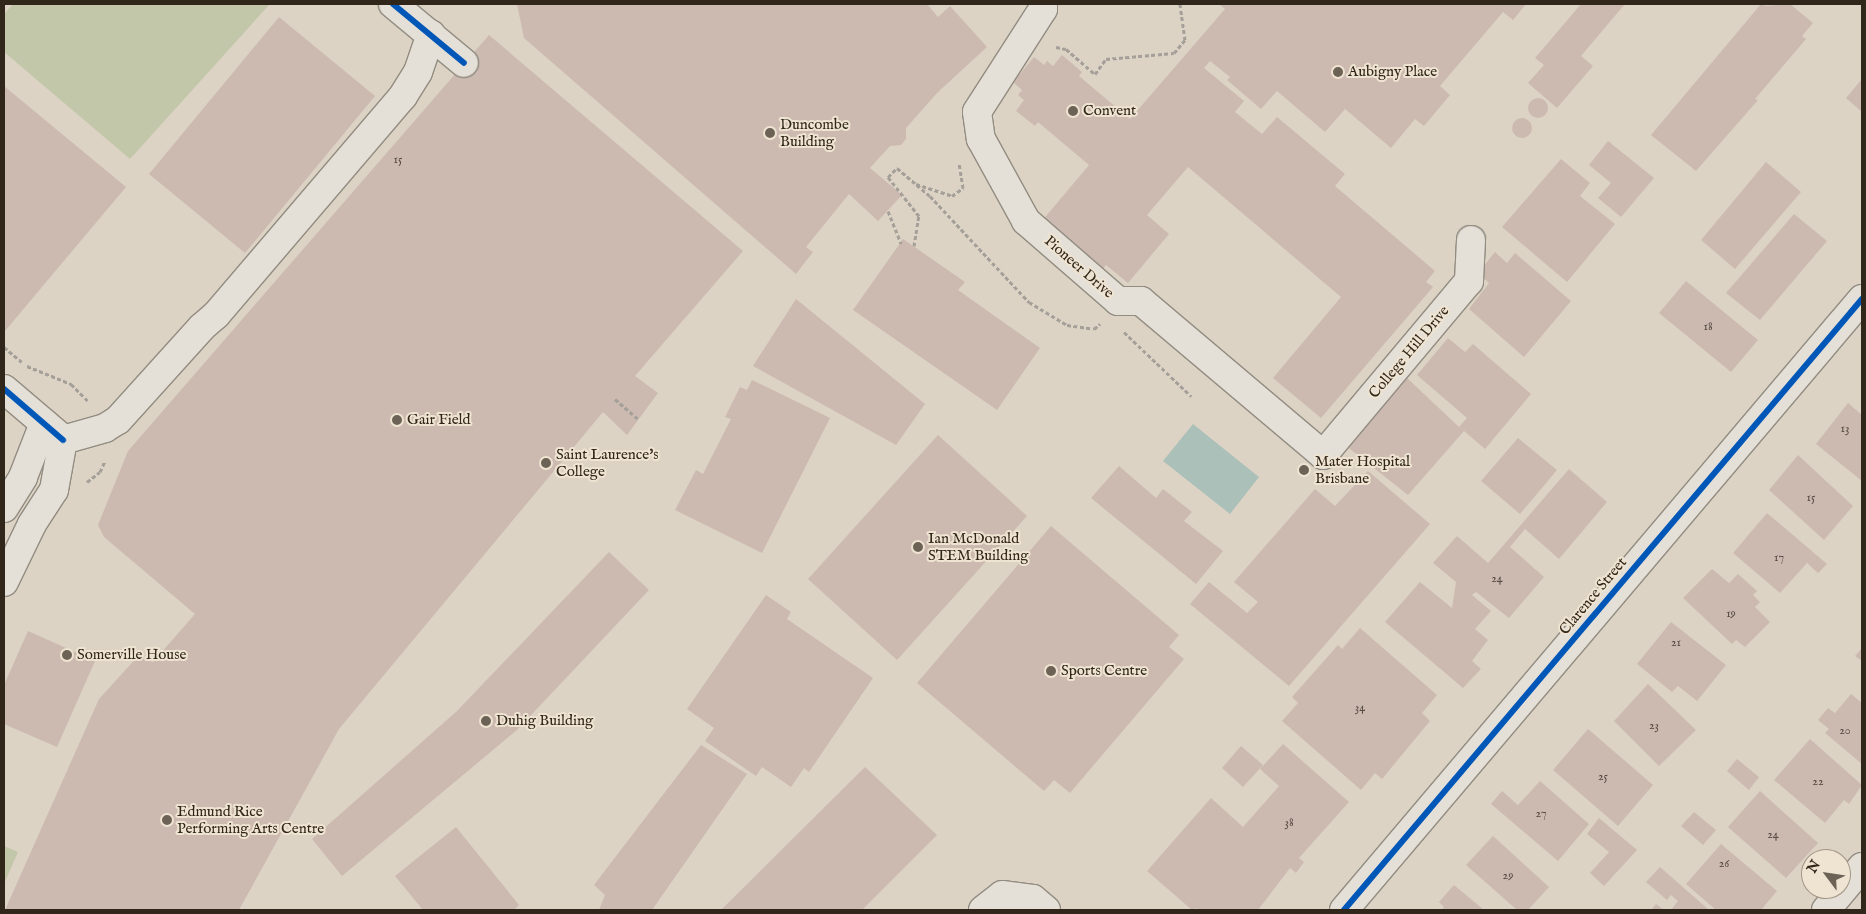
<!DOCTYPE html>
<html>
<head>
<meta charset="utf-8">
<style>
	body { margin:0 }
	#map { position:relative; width:1866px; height:914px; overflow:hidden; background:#dcd3c4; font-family:"IM FELL English",serif }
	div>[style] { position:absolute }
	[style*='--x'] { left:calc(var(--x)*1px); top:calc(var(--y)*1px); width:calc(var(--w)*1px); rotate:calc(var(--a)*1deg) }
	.green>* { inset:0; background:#c3c7aa }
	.water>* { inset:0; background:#acc0ba }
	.building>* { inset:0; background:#ccbab1 }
	.round { border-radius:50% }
	.path>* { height:3px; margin-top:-1.5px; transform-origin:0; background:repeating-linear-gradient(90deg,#a49f99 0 4px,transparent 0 6.5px) }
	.roads { filter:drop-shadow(1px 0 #928c81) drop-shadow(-1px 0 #928c81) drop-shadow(0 1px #928c81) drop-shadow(0 -1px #928c81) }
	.minor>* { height:28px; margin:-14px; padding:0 14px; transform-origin:14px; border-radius:14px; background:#e4e0d8 }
	.cycleway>* { height:6px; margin:-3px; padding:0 3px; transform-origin:3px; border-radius:3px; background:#0057b8 }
	.dots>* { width:14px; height:14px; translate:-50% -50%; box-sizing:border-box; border:2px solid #efe4d2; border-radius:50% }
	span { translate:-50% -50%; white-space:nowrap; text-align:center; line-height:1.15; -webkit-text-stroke:4px #efe4d2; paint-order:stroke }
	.number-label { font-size:12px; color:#574b40 }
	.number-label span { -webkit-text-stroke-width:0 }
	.poi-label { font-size:15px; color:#30261a }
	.left { translate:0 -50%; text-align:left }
	.street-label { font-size:15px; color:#30261a }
	.frame { position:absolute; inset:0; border:5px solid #30261a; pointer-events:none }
	.north { position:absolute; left:1801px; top:849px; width:50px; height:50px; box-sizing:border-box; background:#efe4d2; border:1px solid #a39888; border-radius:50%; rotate:301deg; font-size:14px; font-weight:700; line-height:20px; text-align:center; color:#30261a }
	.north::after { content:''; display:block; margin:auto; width:18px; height:22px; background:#6c6356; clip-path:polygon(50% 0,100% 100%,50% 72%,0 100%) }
</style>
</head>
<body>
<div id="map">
	<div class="green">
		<i style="clip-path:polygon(13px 4px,268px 4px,269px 5px,130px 159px,4px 52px,4px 14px)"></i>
		<i style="clip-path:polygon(4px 846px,18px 852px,4px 884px)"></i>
	</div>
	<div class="water">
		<i style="clip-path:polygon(1193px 424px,1259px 477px,1230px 514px,1163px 461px)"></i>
	</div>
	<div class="building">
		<i style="clip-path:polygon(517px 4px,927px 4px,938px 17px,950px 6px,987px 47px,937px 93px,906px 128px,906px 139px,901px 145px,890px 146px,870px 168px,902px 195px,878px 221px,849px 194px,806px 247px,813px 252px,796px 274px,524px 38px)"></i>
		<i style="clip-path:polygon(1219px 4px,1526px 4px,1513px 20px,1503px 12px,1440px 86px,1450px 95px,1424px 126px,1415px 119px,1391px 148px,1345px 109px,1325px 132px,1277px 91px,1261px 109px,1227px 80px,1230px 77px,1210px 61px,1204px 68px,1244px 101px,1235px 112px,1262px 134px,1277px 117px,1345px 174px,1335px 186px,1435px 271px,1426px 282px,1433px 287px,1321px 418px,1273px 378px,1341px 297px,1188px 167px,1147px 215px,1169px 234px,1128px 283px,1106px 265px,1100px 272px,1041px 222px,1089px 165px,1038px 122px,1035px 126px,1016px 111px,1024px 100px,1018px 95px,1022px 90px,1013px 82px,1034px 57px,1044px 65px,1047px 61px,1053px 66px,1062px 55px,1082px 72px,1079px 76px,1130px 119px,1225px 9px)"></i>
		<i style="clip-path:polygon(1581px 4px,1625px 4px,1581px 56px,1593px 66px,1557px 108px,1528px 83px,1544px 65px,1535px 58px)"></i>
		<i style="clip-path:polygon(1761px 4px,1766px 6px,1790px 4px,1813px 23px,1802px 36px,1806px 39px,1755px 99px,1758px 100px,1696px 171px,1651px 135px)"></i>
		<i style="clip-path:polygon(279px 17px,375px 96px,245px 253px,149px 174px)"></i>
		<i style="clip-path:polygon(489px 35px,743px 251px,635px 376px,658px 393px,627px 435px,603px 412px,339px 729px,239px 910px,5px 910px,99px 699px,139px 655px,153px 662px,195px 614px,104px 537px,98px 525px,128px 451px)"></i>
		<i style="clip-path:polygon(1862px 79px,1862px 112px,1846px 98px)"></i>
		<i style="clip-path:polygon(4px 86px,126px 187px,5px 331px,4px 330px)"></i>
		<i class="round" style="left:1528px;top:98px;width:20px;height:20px"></i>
		<i class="round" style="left:1512px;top:118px;width:20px;height:20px"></i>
		<i style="clip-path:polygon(1608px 141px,1654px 178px,1621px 217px,1598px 198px,1611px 183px,1589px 165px)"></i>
		<i style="clip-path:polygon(1561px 159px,1590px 183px,1580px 196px,1615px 224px,1567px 282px,1502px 227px)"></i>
		<i style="clip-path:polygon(1766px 162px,1801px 192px,1735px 269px,1701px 240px)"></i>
		<i style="clip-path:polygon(1794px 214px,1827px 241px,1760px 320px,1726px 293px)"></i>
		<i style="clip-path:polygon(903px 239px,965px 282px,958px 290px,1040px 348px,997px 410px,853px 310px)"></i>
		<i style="clip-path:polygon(1495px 252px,1507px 263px,1515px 253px,1571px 301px,1524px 357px,1469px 309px,1489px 283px,1478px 273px)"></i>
		<i style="clip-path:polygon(1686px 281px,1758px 340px,1731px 372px,1659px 313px)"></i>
		<i style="clip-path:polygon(796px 299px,925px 404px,896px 445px,753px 366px)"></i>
		<i style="clip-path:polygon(1448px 338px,1465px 352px,1473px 344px,1531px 394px,1485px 449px,1464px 431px,1408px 495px,1345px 445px,1405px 376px,1459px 427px,1467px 418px,1417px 375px)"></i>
		<i style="clip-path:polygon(752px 380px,830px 418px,762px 553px,675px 510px,696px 470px,703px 474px,731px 419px,725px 417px,740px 387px,747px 390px)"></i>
		<i style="clip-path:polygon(1848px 403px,1862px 415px,1862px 481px,1816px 444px)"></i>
		<i style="clip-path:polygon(938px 435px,1027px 516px,897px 660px,808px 579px)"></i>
		<i style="clip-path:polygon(1518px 438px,1557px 470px,1520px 514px,1481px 481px)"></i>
		<i style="clip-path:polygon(1798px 455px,1853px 506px,1824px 540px,1769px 490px)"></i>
		<i style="clip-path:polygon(1119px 466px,1156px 498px,1163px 489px,1192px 512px,1184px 521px,1223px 551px,1196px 584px,1091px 498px)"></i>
		<i style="clip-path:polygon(1569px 469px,1607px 502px,1559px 559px,1525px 529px,1510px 547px,1544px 577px,1509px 618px,1476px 592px,1472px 595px,1491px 611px,1475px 629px,1488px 640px,1472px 661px,1481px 669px,1463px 688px,1385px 622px,1420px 582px,1452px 608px,1456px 582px,1433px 563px,1457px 536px,1488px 563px)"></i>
		<i style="clip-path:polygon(1368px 471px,1430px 524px,1289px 686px,1190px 604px,1209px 582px,1247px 613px,1258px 602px,1234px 582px,1315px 489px,1335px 506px)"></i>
		<i style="clip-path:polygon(1767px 513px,1827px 564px,1818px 573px,1807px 563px,1780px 593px,1733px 553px)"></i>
		<i style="clip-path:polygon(1051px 526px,1179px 635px,1169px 647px,1184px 659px,1070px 793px,1054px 780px,1044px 791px,917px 683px)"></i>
		<i style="clip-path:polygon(609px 552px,649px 590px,517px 730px,342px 876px,312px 839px,457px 711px)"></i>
		<i style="clip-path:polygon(1712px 569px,1729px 583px,1738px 574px,1757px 591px,1753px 595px,1760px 602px,1755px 607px,1770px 622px,1745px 647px,1736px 640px,1732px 644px,1683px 598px)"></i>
		<i style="clip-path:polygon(766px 595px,791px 612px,787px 619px,873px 678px,809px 772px,804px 768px,791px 787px,762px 767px,756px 776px,705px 741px,714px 728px,687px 709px)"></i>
		<i style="clip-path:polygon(1671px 622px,1726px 665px,1697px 701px,1678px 686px,1672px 692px,1637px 664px)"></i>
		<i style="clip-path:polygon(1360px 628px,1437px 695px,1422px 713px,1430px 721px,1382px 779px,1375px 773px,1361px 790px,1282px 721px,1298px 703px,1292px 697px,1338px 645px,1342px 649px)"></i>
		<i style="clip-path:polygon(28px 631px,95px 661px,57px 747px,4px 724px,4px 685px)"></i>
		<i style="clip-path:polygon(1862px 648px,1862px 661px,1855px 656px)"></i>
		<i style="clip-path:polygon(1648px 684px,1696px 730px,1659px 766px,1614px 721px)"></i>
		<i style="clip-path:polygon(1851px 694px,1862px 703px,1862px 764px,1825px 733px,1829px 729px,1818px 720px,1828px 708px,1835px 713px)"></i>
		<i style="clip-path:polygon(1588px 729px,1653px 785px,1618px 826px,1553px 770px)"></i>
		<i style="clip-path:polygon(1810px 739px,1862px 785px,1849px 804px,1844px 800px,1825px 823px,1774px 780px)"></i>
		<i style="clip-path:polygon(1283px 744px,1349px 802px,1299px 858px,1304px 862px,1296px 873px,1290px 868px,1258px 910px,1199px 910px,1196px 908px,1192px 910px,1147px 871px,1211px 798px,1243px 827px,1279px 786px,1260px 769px)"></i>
		<i style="clip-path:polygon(701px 745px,747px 774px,652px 910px,599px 910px,605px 895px,594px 885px)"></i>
		<i style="clip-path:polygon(1241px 746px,1263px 765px,1243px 787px,1222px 768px)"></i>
		<i style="clip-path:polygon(1737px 759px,1759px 777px,1749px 790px,1727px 771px)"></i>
		<i style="clip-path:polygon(865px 767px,937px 835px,862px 910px,721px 910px)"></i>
		<i style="clip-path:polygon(1540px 781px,1589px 824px,1558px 861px,1491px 804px,1502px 791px,1518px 805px)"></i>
		<i style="clip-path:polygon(1760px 791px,1818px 843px,1786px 878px,1728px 827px)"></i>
		<i style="clip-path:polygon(1694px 812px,1716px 830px,1703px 845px,1681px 826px)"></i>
		<i style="clip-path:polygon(1599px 818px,1637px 850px,1604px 886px,1590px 873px,1609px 852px,1587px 834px)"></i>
		<i style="clip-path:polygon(456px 827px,519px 905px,514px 910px,423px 910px,395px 876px)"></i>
		<i style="clip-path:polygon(1493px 836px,1549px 887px,1528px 910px,1517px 910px,1466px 865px)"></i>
		<i style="clip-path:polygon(1721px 844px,1777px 891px,1761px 910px,1716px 910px,1686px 884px)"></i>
		<i style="clip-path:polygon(1660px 867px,1709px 910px,1671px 910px,1678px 901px,1671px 895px,1667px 900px,1646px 882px)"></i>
		<i style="clip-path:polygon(1454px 885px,1484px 910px,1442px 910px,1444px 907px,1439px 902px)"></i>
		<i style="clip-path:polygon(1656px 904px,1664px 910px,1651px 910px)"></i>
	</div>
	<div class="path">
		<i style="--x:1056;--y:47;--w:10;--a:11"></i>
		<i style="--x:1066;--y:49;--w:38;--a:41"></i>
		<i style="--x:1095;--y:74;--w:19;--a:-54"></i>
		<i style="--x:1106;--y:59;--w:68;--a:-5"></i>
		<i style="--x:1174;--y:53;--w:17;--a:-50"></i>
		<i style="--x:1185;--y:40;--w:36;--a:-98"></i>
		<i style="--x:916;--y:184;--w:38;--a:18"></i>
		<i style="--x:952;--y:196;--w:14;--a:-36"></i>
		<i style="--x:963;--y:188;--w:24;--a:-99"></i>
		<i style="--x:888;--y:211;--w:35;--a:68"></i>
		<i style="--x:914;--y:246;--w:30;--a:-81"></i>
		<i style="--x:919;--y:216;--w:50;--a:-128.5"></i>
		<i style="--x:888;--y:177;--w:13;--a:-45"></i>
		<i style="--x:897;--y:168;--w:43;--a:40.3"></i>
		<i style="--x:930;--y:196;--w:145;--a:47"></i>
		<i style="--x:1029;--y:302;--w:44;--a:31.2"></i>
		<i style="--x:1067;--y:325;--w:27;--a:8"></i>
		<i style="--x:1094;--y:329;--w:8;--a:-40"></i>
		<i style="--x:1124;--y:332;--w:93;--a:43.7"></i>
		<i style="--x:4;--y:347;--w:23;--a:40"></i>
		<i style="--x:27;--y:366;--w:48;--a:22.2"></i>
		<i style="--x:71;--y:384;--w:24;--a:45"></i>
		<i style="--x:615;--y:399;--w:30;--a:41"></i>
		<i style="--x:87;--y:482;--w:16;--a:-38"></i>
		<i style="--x:100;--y:472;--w:12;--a:-66"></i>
	</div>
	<div class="roads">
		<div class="minor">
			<i style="--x:393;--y:4;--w:92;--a:39.7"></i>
			<i style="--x:1043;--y:4;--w:5;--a:90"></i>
			<i style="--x:1043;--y:9;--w:122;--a:122.7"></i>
			<i style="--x:977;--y:112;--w:27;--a:82"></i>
			<i style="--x:981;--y:139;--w:94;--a:61.2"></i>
			<i style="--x:1026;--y:221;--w:122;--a:41"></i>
			<i style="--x:1118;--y:301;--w:23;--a:0"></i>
			<i style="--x:1141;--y:301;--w:238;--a:40.2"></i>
			<i style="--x:1323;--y:455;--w:227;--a:-50"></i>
			<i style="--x:1469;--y:281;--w:41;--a:-87.2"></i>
			<i style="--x:4;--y:389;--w:71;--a:40.4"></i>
			<i style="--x:63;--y:440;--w:44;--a:-15.9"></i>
			<i style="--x:105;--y:428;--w:15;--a:-32"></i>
			<i style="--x:118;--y:420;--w:125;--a:-47.9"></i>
			<i style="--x:202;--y:327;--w:18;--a:-41"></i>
			<i style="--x:216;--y:315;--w:288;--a:-49.5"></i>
			<i style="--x:403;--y:96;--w:28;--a:-58"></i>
			<i style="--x:418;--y:72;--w:40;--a:-71.1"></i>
			<i style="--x:4;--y:508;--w:36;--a:-58"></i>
			<i style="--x:23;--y:477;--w:58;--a:-68.7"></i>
			<i style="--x:4;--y:582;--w:64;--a:-64.2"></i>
			<i style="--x:32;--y:524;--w:40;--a:-57.1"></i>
			<i style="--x:54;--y:490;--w:51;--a:-79.8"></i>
			<i style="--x:983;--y:910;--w:24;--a:-38"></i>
			<i style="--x:1002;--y:895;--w:31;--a:7"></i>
			<i style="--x:1033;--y:899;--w:17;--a:40"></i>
			<i style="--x:1344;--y:910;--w:801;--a:-49.71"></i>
			<i style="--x:1826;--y:910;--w:56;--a:-50.1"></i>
		</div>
	</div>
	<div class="cycleway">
		<i style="--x:393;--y:4;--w:92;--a:39.7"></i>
		<i style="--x:4;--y:389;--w:78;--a:40.8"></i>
		<i style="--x:1344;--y:910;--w:801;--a:-49.71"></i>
	</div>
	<div class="dots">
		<i style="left:1338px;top:72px;background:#6c6356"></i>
		<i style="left:1073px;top:111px;background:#6c6356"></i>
		<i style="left:770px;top:133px;background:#6c6356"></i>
		<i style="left:397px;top:420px;background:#6c6356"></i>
		<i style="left:546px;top:463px;background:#6c6356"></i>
		<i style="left:1304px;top:470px;background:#6c6356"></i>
		<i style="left:918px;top:547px;background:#6c6356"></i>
		<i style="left:67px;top:655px;background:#6c6356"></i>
		<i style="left:1051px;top:671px;background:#6c6356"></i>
		<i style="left:486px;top:721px;background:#6c6356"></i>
		<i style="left:167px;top:820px;background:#6c6356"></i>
	</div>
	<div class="number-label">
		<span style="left:398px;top:160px">15</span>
		<span style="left:1708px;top:327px">18</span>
		<span style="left:1845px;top:429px">13</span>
		<span style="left:1811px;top:498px">15</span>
		<span style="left:1779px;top:558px">17</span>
		<span style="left:1497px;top:579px">24</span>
		<span style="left:1731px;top:614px">19</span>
		<span style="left:1676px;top:643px">21</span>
		<span style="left:1360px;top:708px">34</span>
		<span style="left:1654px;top:726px">23</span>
		<span style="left:1845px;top:731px">20</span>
		<span style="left:1603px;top:777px">25</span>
		<span style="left:1818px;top:782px">22</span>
		<span style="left:1541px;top:814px">27</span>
		<span style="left:1289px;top:823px">38</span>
		<span style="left:1773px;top:835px">24</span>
		<span style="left:1724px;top:864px">26</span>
		<span style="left:1508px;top:876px">29</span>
	</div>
	<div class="poi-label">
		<span class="left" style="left:1348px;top:72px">Aubigny Place</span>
		<span class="left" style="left:1083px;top:111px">Convent</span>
		<span class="left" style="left:780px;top:133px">Duncombe<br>Building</span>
		<span class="left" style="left:407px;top:420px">Gair Field</span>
		<span class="left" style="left:556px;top:463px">Saint Laurence's<br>College</span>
		<span class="left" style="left:1315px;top:470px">Mater Hospital<br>Brisbane</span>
		<span class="left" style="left:928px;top:547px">Ian McDonald<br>STEM Building</span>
		<span class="left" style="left:77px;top:655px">Somerville House</span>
		<span class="left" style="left:1061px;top:671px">Sports Centre</span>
		<span class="left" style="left:496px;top:721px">Duhig Building</span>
		<span class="left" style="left:177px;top:820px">Edmund Rice<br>Performing Arts Centre</span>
	</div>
	<div class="street-label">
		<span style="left:1079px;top:267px;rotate:41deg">Pioneer Drive</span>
		<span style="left:1409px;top:352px;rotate:-50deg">College Hill Drive</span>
		<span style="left:1593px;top:596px;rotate:-50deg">Clarence Street</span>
	</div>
	<div class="frame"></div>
	<div class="north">N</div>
</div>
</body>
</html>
